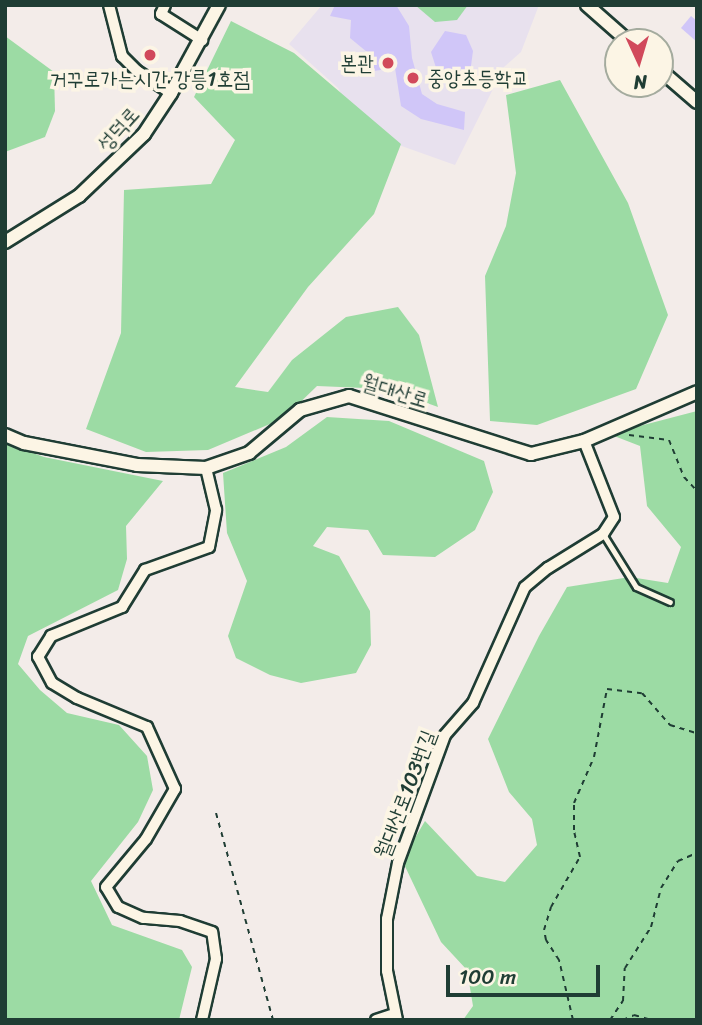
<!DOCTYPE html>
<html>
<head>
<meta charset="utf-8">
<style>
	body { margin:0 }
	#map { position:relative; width:702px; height:1025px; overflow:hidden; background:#f3ece9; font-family:Sriracha,"Poor Story",sans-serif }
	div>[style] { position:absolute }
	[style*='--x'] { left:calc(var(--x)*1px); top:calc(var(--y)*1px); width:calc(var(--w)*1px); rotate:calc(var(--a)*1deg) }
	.built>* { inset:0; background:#e8e1ee }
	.green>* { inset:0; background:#9cdba4 }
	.building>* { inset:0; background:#d0c6f8 }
	.path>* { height:2px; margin-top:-1px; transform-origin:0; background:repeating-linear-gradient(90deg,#1f3d34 0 5px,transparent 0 10px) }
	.roads { filter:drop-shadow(2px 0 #1f3d34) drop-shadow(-2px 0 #1f3d34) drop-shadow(0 2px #1f3d34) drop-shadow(0 -2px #1f3d34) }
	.service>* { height:5px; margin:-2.5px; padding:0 2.5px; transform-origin:2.5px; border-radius:2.5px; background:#fcf5e5 }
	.minor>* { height:10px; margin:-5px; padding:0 5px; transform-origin:5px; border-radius:5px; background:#fcf5e5 }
	.tertiary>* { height:12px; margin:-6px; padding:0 6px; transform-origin:6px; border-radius:6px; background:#fcf5e5 }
	.dots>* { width:19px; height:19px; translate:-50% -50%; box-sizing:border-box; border:4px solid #fcf5e5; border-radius:50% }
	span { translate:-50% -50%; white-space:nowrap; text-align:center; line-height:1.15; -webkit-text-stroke:7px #fcf5e5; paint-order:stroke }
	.poi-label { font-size:21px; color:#1f3d34 }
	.right { translate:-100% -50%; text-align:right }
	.left { translate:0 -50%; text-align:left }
	.street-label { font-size:21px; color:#1f3d34 }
	.frame { position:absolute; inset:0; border:7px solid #1f3d34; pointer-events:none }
	.north { position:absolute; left:604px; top:28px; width:70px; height:70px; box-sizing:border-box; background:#fcf5e5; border:2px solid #a4ab9e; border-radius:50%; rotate:176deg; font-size:19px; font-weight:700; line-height:28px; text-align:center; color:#1f3d34 }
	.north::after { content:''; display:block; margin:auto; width:24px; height:32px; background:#d1495b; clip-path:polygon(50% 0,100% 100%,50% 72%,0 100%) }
	.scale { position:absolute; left:446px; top:965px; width:154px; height:32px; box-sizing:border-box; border:4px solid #1f3d34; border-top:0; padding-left:9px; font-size:21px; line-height:24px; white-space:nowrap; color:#1f3d34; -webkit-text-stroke:5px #fcf5e5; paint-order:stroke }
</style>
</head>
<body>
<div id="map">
	<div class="built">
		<i style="clip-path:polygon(322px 5px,539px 5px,521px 52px,504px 67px,455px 165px,382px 139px,347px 105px,338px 88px,289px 44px)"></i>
	</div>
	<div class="green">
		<i style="clip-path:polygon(415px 5px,468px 5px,457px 20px,435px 22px)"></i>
		<i style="clip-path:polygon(231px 21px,294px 53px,401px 144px,374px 214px,308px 287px,235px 387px,268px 392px,292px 360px,346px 317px,398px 307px,419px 335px,438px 407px,388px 389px,317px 386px,284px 418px,208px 450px,146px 452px,86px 429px,121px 333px,124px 190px,211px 184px,235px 140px,194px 97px)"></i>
		<i style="clip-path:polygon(5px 36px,54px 72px,55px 111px,45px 137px,5px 152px)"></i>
		<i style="clip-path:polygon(560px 80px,628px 203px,668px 315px,636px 389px,537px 425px,490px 421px,485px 276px,506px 226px,516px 173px,506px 95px)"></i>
		<i style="clip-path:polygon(697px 411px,697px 1020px,463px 1020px,473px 1006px,467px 970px,441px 942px,402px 860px,425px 821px,477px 876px,505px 882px,537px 845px,532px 819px,509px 792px,488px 739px,539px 636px,567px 587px,630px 577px,668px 583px,681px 547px,647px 506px,640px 446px,609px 434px)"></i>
		<i style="clip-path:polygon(327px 417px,389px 421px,484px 461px,493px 492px,475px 530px,435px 557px,383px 555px,368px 530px,327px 527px,313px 546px,339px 556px,370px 611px,371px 645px,356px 673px,301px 683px,270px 675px,236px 658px,228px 636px,247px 581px,227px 533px,223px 473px,286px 447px)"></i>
		<i style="clip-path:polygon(5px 443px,44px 457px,163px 481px,126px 526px,127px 559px,118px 590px,28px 636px,18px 664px,40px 690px,67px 713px,119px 725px,147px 756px,153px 790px,138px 822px,91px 881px,112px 925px,182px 950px,192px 967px,179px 1020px,5px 1020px)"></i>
	</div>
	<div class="building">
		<i style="clip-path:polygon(335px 5px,396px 5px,409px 26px,412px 58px,422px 94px,437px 104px,465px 112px,464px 130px,421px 119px,401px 106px,395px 68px,359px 73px,367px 52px,350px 38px,351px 20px,330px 16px)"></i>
		<i style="clip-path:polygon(691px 16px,697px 21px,697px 42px,681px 28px)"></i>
		<i style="clip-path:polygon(445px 31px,466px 35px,473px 51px,470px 73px,458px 83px,438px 74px,431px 52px)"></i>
	</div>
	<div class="path">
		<i style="--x:629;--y:435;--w:40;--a:7.1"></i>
		<i style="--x:669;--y:440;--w:40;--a:68"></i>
		<i style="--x:684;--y:477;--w:19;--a:47"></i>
		<i style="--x:216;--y:813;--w:215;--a:74.6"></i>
		<i style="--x:573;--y:1020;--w:62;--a:-103.1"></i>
		<i style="--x:559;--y:960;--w:24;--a:-123"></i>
		<i style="--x:546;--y:940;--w:10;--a:-101"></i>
		<i style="--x:544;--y:930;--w:24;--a:-73"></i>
		<i style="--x:551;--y:907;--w:58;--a:-59.9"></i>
		<i style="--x:580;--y:857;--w:28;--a:-103"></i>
		<i style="--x:574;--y:830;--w:27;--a:-90"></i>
		<i style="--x:574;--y:803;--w:50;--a:-66.5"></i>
		<i style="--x:594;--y:757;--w:69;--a:-79.2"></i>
		<i style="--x:607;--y:689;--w:35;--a:7"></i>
		<i style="--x:642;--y:693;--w:43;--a:48.8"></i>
		<i style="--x:670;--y:725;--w:28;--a:17"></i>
		<i style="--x:610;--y:1020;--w:23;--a:-56"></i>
		<i style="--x:623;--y:1001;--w:33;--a:-87"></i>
		<i style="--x:625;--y:968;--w:49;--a:-57.6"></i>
		<i style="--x:651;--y:927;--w:40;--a:-75.6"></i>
		<i style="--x:661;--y:888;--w:32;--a:-58"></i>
		<i style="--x:678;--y:861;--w:21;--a:-23"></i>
		<i style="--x:623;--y:1020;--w:12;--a:-24"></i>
		<i style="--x:634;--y:1015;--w:19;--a:16"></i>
	</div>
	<div class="roads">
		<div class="service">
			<i style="--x:603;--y:534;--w:62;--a:58.1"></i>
			<i style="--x:636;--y:587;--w:37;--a:24"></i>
		</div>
		<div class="minor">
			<i style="--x:109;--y:5;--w:53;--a:75.7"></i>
			<i style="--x:122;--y:56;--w:21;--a:45"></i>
			<i style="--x:137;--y:71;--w:40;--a:32.9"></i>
			<i style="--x:165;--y:5;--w:10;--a:114"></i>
			<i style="--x:161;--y:14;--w:49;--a:32.4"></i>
			<i style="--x:202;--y:1020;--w:63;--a:-77.1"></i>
			<i style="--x:216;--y:959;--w:27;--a:-98"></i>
			<i style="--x:212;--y:932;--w:34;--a:-161"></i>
			<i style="--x:180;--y:921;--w:37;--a:-175"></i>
			<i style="--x:143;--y:918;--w:27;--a:-156"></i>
			<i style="--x:118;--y:907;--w:23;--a:-121"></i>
			<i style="--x:106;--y:887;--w:62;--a:-50.2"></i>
			<i style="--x:146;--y:839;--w:58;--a:-59.9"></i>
			<i style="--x:175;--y:789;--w:68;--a:-114.3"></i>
			<i style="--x:147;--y:727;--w:76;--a:-157.5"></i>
			<i style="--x:77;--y:698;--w:29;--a:-149"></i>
			<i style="--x:52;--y:683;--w:30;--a:-118"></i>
			<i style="--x:38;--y:657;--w:25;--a:-58"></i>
			<i style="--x:51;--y:636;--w:77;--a:-22.2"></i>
			<i style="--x:122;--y:607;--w:44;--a:-58.1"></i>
			<i style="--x:145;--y:570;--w:68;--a:-19.8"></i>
			<i style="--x:209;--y:547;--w:38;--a:-79"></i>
			<i style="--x:216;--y:510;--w:43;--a:-103.4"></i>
			<i style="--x:376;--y:1020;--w:20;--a:-18"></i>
			<i style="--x:397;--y:1020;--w:50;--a:-101.5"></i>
			<i style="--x:387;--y:971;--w:52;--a:-90"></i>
			<i style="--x:387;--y:919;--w:57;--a:-78.9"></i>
			<i style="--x:398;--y:863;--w:136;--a:-69.8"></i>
			<i style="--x:445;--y:735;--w:43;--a:-48.8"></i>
			<i style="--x:473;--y:703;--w:127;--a:-65.9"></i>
			<i style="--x:525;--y:587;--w:30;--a:-40"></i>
			<i style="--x:548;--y:568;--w:65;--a:-31.7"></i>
			<i style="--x:603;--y:534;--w:20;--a:-57"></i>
			<i style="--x:614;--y:517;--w:82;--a:-111.5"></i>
		</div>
		<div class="tertiary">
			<i style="--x:587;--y:5;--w:56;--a:41.4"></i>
			<i style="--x:660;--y:70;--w:49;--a:40.9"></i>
			<i style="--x:5;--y:242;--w:87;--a:-31.9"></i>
			<i style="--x:79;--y:196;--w:90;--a:-43.6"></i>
			<i style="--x:144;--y:134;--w:49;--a:-56.6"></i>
			<i style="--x:171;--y:93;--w:100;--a:-61.4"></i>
			<i style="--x:5;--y:435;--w:21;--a:23"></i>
			<i style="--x:24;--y:443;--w:115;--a:11"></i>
			<i style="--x:137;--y:465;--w:69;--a:2.5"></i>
			<i style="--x:206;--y:468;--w:46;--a:-19.2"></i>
			<i style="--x:249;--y:453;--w:67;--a:-40.1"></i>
			<i style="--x:300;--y:410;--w:51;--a:-15.9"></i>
			<i style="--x:349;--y:396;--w:191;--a:17.7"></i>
			<i style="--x:531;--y:454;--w:55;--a:-13.8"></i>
			<i style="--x:584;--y:441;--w:123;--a:-23.4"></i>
		</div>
	</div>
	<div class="dots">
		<i style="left:150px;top:55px;background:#d1495b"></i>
		<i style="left:388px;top:63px;background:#d1495b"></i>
		<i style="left:413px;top:78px;background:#d1495b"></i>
	</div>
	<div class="poi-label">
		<span class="right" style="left:374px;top:63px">본관</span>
		<span class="left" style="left:427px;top:78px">중앙초등학교</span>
		<span style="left:150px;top:79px">거꾸로가는시간 강릉1호점</span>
	</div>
	<div class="street-label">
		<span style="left:118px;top:129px;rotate:-48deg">성덕로</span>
		<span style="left:395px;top:391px;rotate:17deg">월대산로</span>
		<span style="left:405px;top:794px;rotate:-69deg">월대산로103번길</span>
	</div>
	<div class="frame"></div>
	<div class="north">N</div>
	<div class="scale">100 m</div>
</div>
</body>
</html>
